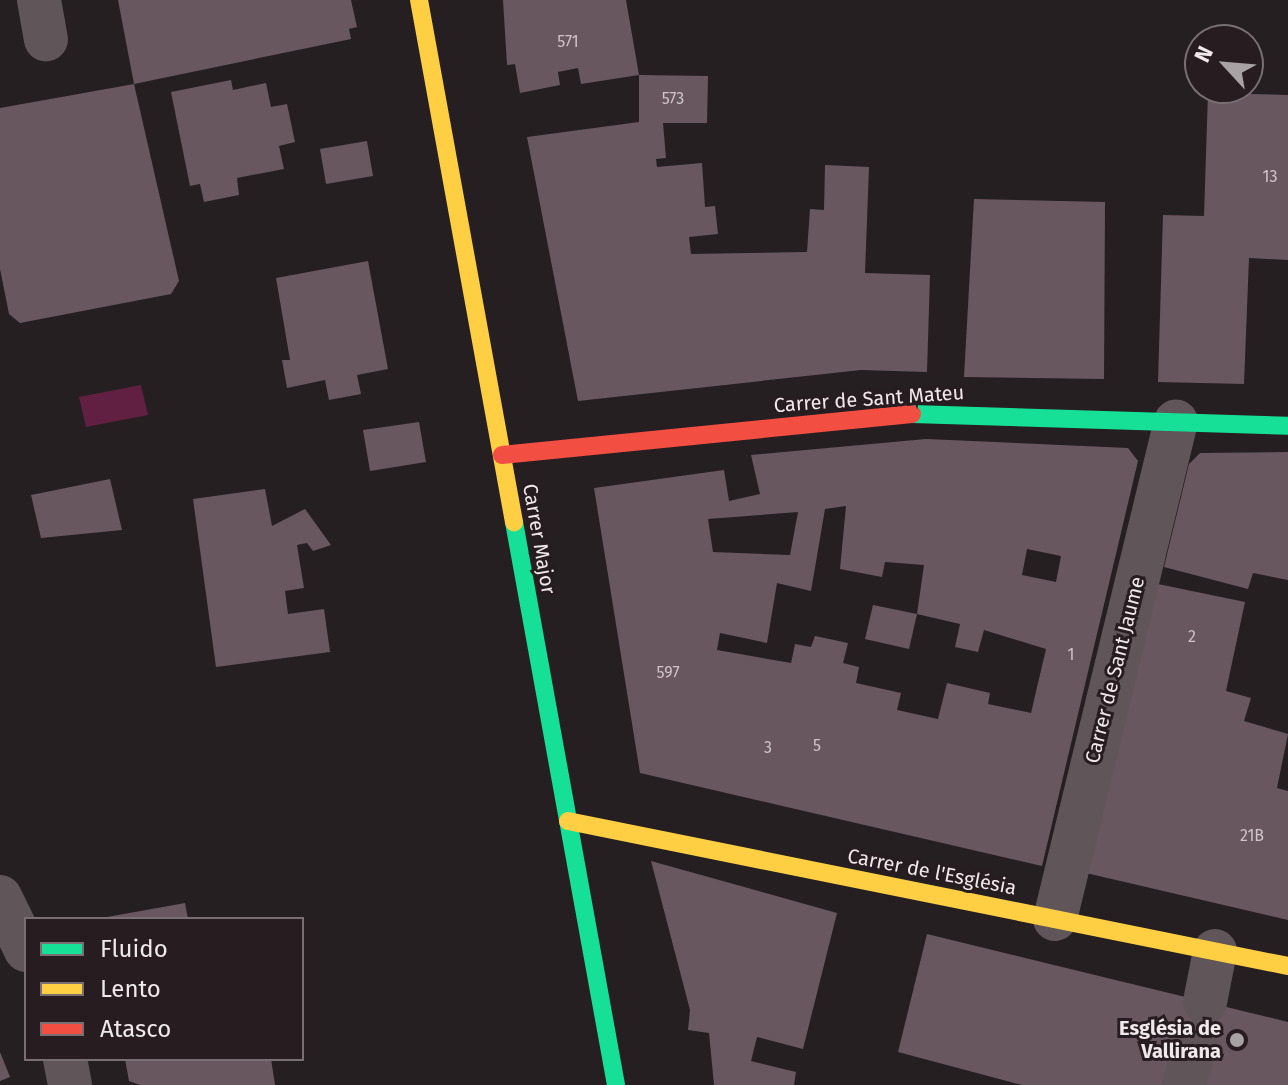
<!DOCTYPE html>
<html>
<head>
<meta charset="utf-8">
<style>
	body { margin:0 }
	#map { position:relative; width:1288px; height:1085px; overflow:hidden; background:#251f22; font-family:"Fira Sans",sans-serif }
	div>[style] { position:absolute }
	[style*='--x'] { left:calc(var(--x)*1px); top:calc(var(--y)*1px); width:calc(var(--w)*1px); rotate:calc(var(--a)*1deg) }
	.water>* { inset:0; background:#612041 }
	.building>* { inset:0; background:#69575f }
	.street>* { height:44px; margin:-22px; padding:0 22px; transform-origin:22px; border-radius:22px; background:#605559 }
	.fast>* { height:18px; margin:-9px; padding:0 9px; transform-origin:9px; border-radius:9px; background:#16e098 }
	.slow>* { height:18px; margin:-9px; padding:0 9px; transform-origin:9px; border-radius:9px; background:#ffcf43 }
	.jam>* { height:18px; margin:-9px; padding:0 9px; transform-origin:9px; border-radius:9px; background:#f24e42 }
	.dots>* { width:22px; height:22px; translate:-50% -50%; box-sizing:border-box; border:4px solid #271d21; border-radius:50% }
	span { translate:-50% -50%; white-space:nowrap; text-align:center; line-height:1.15; -webkit-text-stroke:6px #271d21; paint-order:stroke }
	.number-label { font-size:16px; color:#cec4c9 }
	.number-label span { -webkit-text-stroke-width:0 }
	.street-label { font-size:20px; color:#f0e9ec }
	.poi-label { font-size:20px; color:#f0e9ec; font-weight:700 }
	.right { translate:-100% -50%; text-align:right }
	.legend { position:absolute; left:24px; top:917px; width:280px; height:144px; box-sizing:border-box; background:#271d21; border:2px solid #776f72; margin:0; padding:10px 14px; list-style:none; font-size:24px; color:#f0e9ec }
	.legend li { display:flex; align-items:center; gap:16px; height:40px }
	.legend b { width:40px; border:2px solid #776f72 }
	.north { position:absolute; left:1184px; top:24px; width:80px; height:80px; box-sizing:border-box; background:#271d21; border:2px solid #776f72; border-radius:50%; rotate:296deg; font-size:22px; font-weight:700; line-height:32px; text-align:center; color:#f0e9ec }
	.north::after { content:''; display:block; margin:auto; width:28px; height:36px; background:#a9a2a5; clip-path:polygon(50% 0,100% 100%,50% 72%,0 100%) }
</style>
</head>
<body>
<div id="map">
	<div class="water">
		<i style="clip-path:polygon(141px 385px,148px 415px,86px 427px,79px 397px)"></i>
	</div>
	<div class="building">
		<i style="clip-path:polygon(118px 0,351px 0,357px 27px,349px 29px,351px 39px,134px 84px)"></i>
		<i style="clip-path:polygon(503px 0,626px 0,639px 75px,581px 84px,578px 68px,558px 72px,560px 85px,520px 93px,515px 64px,507px 65px)"></i>
		<i style="clip-path:polygon(639px 75px,708px 76px,707px 123px,663px 123px,666px 158px,656px 159px,657px 167px,702px 163px,705px 207px,715px 206px,718px 234px,689px 237px,691px 254px,807px 252px,810px 209px,824px 210px,825px 165px,869px 167px,865px 273px,930px 275px,927px 372px,861px 370px,578px 401px,527px 137px,639px 122px)"></i>
		<i style="clip-path:polygon(231px 80px,233px 90px,266px 83px,271px 107px,287px 104px,295px 142px,279px 146px,284px 169px,237px 178px,239px 195px,204px 202px,200px 184px,190px 186px,171px 92px)"></i>
		<i style="clip-path:polygon(134px 84px,179px 281px,171px 294px,20px 323px,9px 314px,0 269px,0 108px)"></i>
		<i style="clip-path:polygon(1208px 93px,1288px 95px,1288px 260px,1249px 258px,1244px 384px,1158px 382px,1163px 215px,1204px 216px)"></i>
		<i style="clip-path:polygon(367px 141px,373px 176px,326px 184px,320px 149px)"></i>
		<i style="clip-path:polygon(974px 199px,1105px 202px,1104px 379px,964px 377px)"></i>
		<i style="clip-path:polygon(368px 261px,388px 369px,357px 375px,361px 394px,329px 400px,325px 380px,287px 388px,282px 360px,290px 360px,276px 278px)"></i>
		<i style="clip-path:polygon(419px 422px,426px 462px,370px 471px,363px 430px)"></i>
		<i style="clip-path:polygon(evenodd,926px 439px,1128px 448px,1138px 461px,1042px 866px,640px 773px,594px 488px,724px 470px,729px 501px,760px 494px,751px 455px,926px 439px,846px 506px,840px 569px,882px 577px,885px 562px,924px 565px,917px 614px,960px 624px,955px 647px,978px 652px,984px 630px,1046px 649px,1031px 713px,988px 704px,990px 693px,947px 683px,938px 719px,897px 710px,901px 693px,856px 683px,859px 667px,843px 663px,848px 643px,815px 636px,811px 647px,795px 644px,791px 663px,717px 650px,720px 633px,767px 643px,777px 583px,811px 591px,825px 509px,846px 506px,926px 439px,798px 512px,790px 555px,713px 552px,708px 519px,798px 512px,926px 439px,1027px 549px,1061px 556px,1056px 582px,1022px 575px,1027px 549px)"></i>
		<i style="clip-path:polygon(1288px 452px,1288px 580px,1253px 573px,1248px 589px,1164px 567px,1189px 464px,1200px 453px)"></i>
		<i style="clip-path:polygon(110px 479px,122px 530px,41px 538px,31px 495px)"></i>
		<i style="clip-path:polygon(265px 489px,272px 526px,305px 509px,331px 545px,313px 551px,307px 543px,297px 545px,304px 588px,285px 591px,288px 614px,324px 609px,330px 652px,216px 667px,193px 499px)"></i>
		<i style="clip-path:polygon(1158px 584px,1245px 602px,1226px 691px,1251px 698px,1244px 721px,1288px 734px,1277px 788px,1288px 791px,1288px 920px,1086px 873px)"></i>
		<i style="clip-path:polygon(873px 605px,917px 614px,909px 649px,865px 639px)"></i>
		<i style="clip-path:polygon(651px 861px,837px 913px,803px 1049px,757px 1037px,751px 1061px,796px 1072px,794px 1085px,714px 1085px,709px 1033px,688px 1030px,690px 1010px)"></i>
		<i style="clip-path:polygon(185px 903px,188px 919px,107px 919px,107px 917px)"></i>
		<i style="clip-path:polygon(927px 934px,1288px 1022px,1288px 1085px,1022px 1085px,898px 1052px)"></i>
		<i style="clip-path:polygon(0 1052px,10px 1077px,0 1081px)"></i>
		<i style="clip-path:polygon(125px 1059px,271px 1059px,275px 1085px,140px 1085px,129px 1081px)"></i>
	</div>
	<div class="street">
		<i style="--x:39;--y:0;--w:40;--a:80"></i>
		<i style="--x:0;--y:897;--w:59;--a:63.9"></i>
		<i style="--x:1055;--y:919;--w:512;--a:-76.34"></i>
		<i style="--x:1205;--y:1002;--w:52;--a:-78.9"></i>
		<i style="--x:65;--y:1059;--w:26;--a:79"></i>
		<i style="--x:1184;--y:1085;--w:45;--a:-74.4"></i>
	</div>
	<div class="fast">
		<i style="--x:912;--y:414;--w:376;--a:1.8"></i>
		<i style="--x:514;--y:522;--w:572;--a:79.73"></i>
	</div>
	<div class="slow">
		<i style="--x:419;--y:0;--w:531;--a:79.69"></i>
		<i style="--x:568;--y:821;--w:734;--a:11.39"></i>
	</div>
	<div class="jam">
		<i style="--x:502;--y:455;--w:412;--a:-5.7"></i>
	</div>
	<div class="dots">
		<i style="left:1237px;top:1040px;background:#a9a2a5"></i>
	</div>
	<div class="number-label">
		<span style="left:568px;top:42px">571</span>
		<span style="left:673px;top:99px">573</span>
		<span style="left:1270px;top:177px">13</span>
		<span style="left:1192px;top:637px">2</span>
		<span style="left:1071px;top:655px">1</span>
		<span style="left:668px;top:673px">597</span>
		<span style="left:817px;top:746px">5</span>
		<span style="left:768px;top:748px">3</span>
		<span style="left:1252px;top:836px">21B</span>
	</div>
	<div class="street-label">
		<span style="left:869px;top:399px;rotate:-4deg">Carrer de Sant Mateu</span>
		<span style="left:539px;top:539px;rotate:80deg">Carrer Major</span>
		<span style="left:1115px;top:670px;rotate:-76deg">Carrer de Sant Jaume</span>
		<span style="left:932px;top:872px;rotate:11deg">Carrer de l'Església</span>
	</div>
	<div class="poi-label">
		<span class="right" style="left:1221px;top:1040px">Església de<br>Vallirana</span>
	</div>
	<ul class="legend">
	<li><b style="height:10px;background:#16e098"></b>Fluido</li>
	<li><b style="height:10px;background:#ffcf43"></b>Lento</li>
	<li><b style="height:10px;background:#f24e42"></b>Atasco</li>
	</ul>
	<div class="north">N</div>
</div>
</body>
</html>
